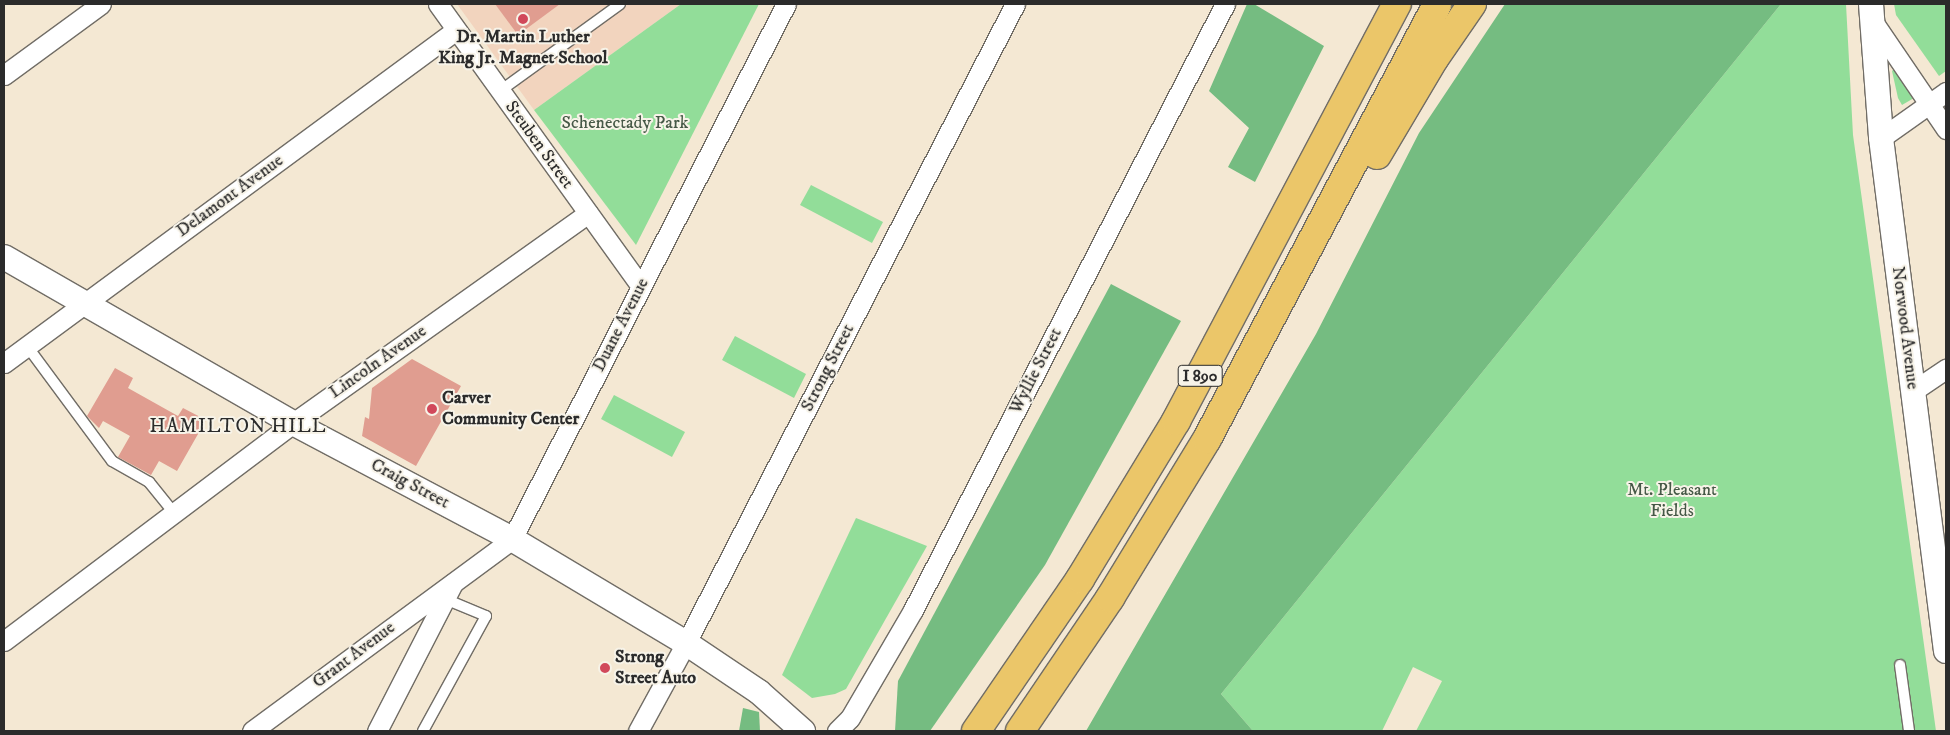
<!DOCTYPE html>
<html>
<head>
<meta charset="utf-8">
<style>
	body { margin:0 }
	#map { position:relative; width:1950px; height:735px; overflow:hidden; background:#f4e8d3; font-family:"IM FELL DW Pica",serif }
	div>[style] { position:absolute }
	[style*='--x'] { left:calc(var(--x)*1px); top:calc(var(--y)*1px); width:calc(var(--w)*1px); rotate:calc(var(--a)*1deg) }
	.built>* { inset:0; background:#f2d4be }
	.green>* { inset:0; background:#92dd99 }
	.forest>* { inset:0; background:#75bc81 }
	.building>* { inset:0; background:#e09d90 }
	.roads { filter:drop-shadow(1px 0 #716d66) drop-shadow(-1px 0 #716d66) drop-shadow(0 1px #716d66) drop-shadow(0 -1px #716d66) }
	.service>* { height:10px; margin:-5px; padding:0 5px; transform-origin:5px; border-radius:5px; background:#fff }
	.minor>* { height:19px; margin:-9.5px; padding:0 9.5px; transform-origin:9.5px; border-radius:9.5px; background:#fff }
	.tertiary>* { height:24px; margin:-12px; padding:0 12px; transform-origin:12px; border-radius:12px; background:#fff }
	.motorway>* { height:28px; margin:-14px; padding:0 14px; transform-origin:14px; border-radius:14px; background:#ebc669 }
	.dots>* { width:14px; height:14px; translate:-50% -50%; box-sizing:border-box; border:2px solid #f7f3e8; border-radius:50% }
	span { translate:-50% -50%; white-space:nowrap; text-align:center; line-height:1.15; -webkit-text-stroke:4px #f7f3e8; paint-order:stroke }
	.shield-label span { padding:1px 4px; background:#f7f3e8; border:1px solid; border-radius:4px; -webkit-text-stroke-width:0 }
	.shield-label { font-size:16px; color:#2b2b2b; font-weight:700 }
	.poi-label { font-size:18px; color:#2b2b2b; font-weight:700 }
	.left { translate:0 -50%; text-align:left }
	.park-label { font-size:18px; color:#455846 }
	.street-label { font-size:18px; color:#2b2b2b }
	.neighbourhood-label { font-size:19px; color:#2b2b2b; letter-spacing:1px }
	.frame { position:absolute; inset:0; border:5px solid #2b2b2b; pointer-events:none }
</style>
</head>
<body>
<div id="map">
	<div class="built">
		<i style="clip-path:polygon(457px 4px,681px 4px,534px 110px)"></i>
	</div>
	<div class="green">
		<i style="clip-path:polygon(681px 4px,759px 4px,636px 245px,534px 110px)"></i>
		<i style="clip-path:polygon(1781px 4px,1846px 4px,1853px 135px,1936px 731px,1416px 731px,1442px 681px,1413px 667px,1382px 731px,1253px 731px,1221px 694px)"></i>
		<i style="clip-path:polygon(1894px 4px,1946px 4px,1946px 71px,1939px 76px,1896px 15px)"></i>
		<i style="clip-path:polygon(1896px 67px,1914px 98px,1902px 105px,1898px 98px,1892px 71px)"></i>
		<i style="clip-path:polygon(811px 185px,883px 222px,872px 243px,800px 205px)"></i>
		<i style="clip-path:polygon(735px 336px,806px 374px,794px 398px,722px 360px)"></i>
		<i style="clip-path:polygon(614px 395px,685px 432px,672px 457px,601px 419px)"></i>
		<i style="clip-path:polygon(856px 518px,927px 546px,846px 689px,835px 694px,812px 698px,782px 675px)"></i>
	</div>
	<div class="forest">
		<i style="clip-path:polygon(1247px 4px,1254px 4px,1324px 46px,1255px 182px,1228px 167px,1249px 128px,1209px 91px)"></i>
		<i style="clip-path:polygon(1505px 4px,1781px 4px,1221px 694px,1253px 731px,1086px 731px,1316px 334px,1419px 133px)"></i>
		<i style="clip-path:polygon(1111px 284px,1181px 321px,1045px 565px,930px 731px,895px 731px,898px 681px)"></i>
		<i style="clip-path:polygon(743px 708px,759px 712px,760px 731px,739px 731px)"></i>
	</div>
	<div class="building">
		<i style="clip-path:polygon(495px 4px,560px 4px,518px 35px)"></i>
		<i style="clip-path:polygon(412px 359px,461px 386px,416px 466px,362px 436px,365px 417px,369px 419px,372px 388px)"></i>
		<i style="clip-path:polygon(115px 368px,133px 378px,128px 388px,178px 416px,183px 408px,206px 420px,177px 471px,159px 461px,151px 475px,118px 457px,130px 436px,103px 421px,99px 428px,87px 416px)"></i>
	</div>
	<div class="roads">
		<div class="service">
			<i style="--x:500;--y:91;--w:148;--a:-35.9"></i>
			<i style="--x:27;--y:346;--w:143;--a:53.5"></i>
			<i style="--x:112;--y:461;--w:43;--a:29.6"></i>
			<i style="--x:149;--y:482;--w:40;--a:51"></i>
			<i style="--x:1900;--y:665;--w:67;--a:82.2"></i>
			<i style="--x:423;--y:731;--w:131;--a:-61.3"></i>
			<i style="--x:486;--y:616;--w:44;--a:-157.5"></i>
		</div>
		<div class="minor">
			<i style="--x:438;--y:4;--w:347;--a:54.3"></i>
			<i style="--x:1872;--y:20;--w:132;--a:55.8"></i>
			<i style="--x:4;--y:75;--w:120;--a:-36.2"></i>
			<i style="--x:1881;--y:138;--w:80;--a:-35.3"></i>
			<i style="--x:4;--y:363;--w:561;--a:-36.38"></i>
			<i style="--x:1913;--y:391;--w:40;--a:-34"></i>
			<i style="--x:4;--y:641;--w:362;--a:-37"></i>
			<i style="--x:293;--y:423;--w:362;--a:-35.4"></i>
			<i style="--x:252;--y:731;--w:323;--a:-36.4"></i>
			<i style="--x:512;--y:539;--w:601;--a:-62.88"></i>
			<i style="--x:377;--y:731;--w:166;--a:-62.8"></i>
			<i style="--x:638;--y:731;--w:100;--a:-61.4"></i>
			<i style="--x:686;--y:643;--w:719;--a:-62.76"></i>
			<i style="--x:837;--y:731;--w:18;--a:-45"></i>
			<i style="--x:850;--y:718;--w:125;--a:-59.7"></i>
			<i style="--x:913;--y:610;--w:682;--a:-62.76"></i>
		</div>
		<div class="tertiary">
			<i style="--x:1871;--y:4;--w:134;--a:85.7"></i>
			<i style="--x:1881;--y:138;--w:517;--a:82.78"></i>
			<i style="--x:4;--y:257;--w:333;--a:29.9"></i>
			<i style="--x:293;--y:423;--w:248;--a:27.9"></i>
			<i style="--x:512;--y:539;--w:203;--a:30.9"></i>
			<i style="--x:686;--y:643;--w:88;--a:33.9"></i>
			<i style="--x:759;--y:692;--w:59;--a:41.6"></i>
		</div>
		<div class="motorway">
			<i style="--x:1377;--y:155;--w:112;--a:-59.3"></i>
			<i style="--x:1434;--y:59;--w:67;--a:-55.4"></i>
			<i style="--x:976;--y:731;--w:184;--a:-55.6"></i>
			<i style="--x:1080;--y:579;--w:185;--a:-58.7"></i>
			<i style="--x:1176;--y:421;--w:472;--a:-62.1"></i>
			<i style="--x:1020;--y:731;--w:161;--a:-55.9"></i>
			<i style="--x:1110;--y:598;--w:186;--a:-58.6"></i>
			<i style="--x:1207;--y:439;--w:492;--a:-62.1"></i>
		</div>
	</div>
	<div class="dots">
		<i style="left:523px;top:19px;background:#d1495b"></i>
		<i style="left:432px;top:409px;background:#d1495b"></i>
		<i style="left:605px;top:668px;background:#d1495b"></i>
	</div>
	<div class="shield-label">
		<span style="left:1200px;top:376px">I 890</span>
	</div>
	<div class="poi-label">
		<span style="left:523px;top:48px">Dr. Martin Luther<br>King Jr. Magnet School</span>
		<span class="left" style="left:442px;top:409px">Carver<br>Community Center</span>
		<span class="left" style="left:615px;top:668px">Strong<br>Street Auto</span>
	</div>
	<div class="park-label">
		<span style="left:625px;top:123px">Schenectady Park</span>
		<span style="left:1672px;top:501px">Mt. Pleasant<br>Fields</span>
	</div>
	<div class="street-label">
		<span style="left:539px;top:145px;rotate:54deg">Steuben Street</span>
		<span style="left:230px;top:196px;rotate:-36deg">Delamont Avenue</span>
		<span style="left:621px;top:325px;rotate:-63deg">Duane Avenue</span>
		<span style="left:1905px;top:328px;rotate:83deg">Norwood Avenue</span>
		<span style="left:378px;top:362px;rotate:-35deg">Lincoln Avenue</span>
		<span style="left:828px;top:368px;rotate:-63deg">Strong Street</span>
		<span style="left:1036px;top:371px;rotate:-63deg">Wyllie Street</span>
		<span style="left:410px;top:484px;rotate:28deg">Craig Street</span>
		<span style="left:354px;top:655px;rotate:-37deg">Grant Avenue</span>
	</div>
	<div class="neighbourhood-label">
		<span style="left:238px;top:427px">HAMILTON HILL</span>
	</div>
	<div class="frame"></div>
</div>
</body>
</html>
